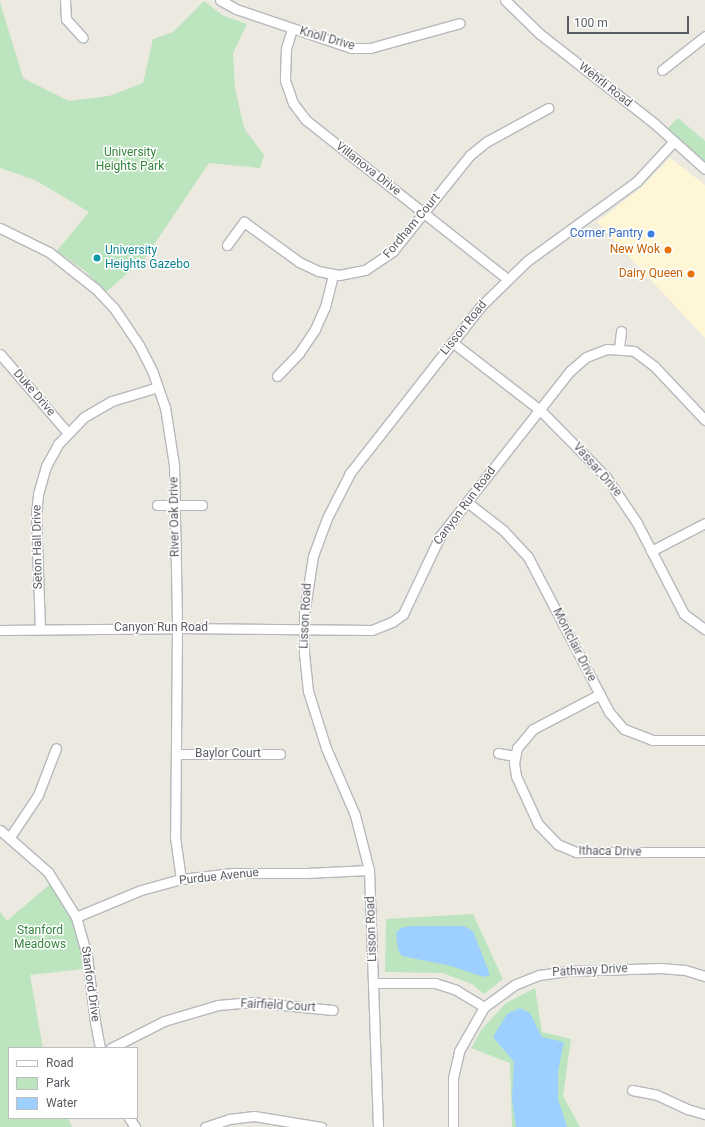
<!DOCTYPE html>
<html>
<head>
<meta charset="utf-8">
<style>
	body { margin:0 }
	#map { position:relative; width:705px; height:1127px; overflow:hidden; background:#eceae0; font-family:Roboto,sans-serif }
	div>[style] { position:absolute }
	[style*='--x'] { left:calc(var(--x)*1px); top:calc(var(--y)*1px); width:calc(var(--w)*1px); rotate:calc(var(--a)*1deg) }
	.commercial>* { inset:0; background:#fef6d4 }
	.green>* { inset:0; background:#bce4be }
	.water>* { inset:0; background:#9ed0ff }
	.roads { filter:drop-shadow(1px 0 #b6b8bd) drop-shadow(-1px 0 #b6b8bd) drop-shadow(0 1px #b6b8bd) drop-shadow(0 -1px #b6b8bd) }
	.minor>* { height:9px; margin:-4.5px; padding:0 4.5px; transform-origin:4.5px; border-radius:4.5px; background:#fff }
	.dots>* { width:11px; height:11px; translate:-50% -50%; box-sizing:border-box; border:2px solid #fff; border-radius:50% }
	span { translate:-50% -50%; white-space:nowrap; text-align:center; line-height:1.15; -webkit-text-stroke:3px #fff; paint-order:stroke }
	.street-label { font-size:12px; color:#595c62 }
	.park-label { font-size:12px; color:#35853c }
	.shop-label { font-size:12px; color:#366cbe }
	.right { translate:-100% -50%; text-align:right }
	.food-label { font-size:12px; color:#c56008 }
	.culture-label { font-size:12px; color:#0d838f }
	.left { translate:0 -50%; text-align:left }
	.legend { position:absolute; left:8px; top:1047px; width:130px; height:72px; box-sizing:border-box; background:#fff; border:1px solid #bdbec0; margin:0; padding:5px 7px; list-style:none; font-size:12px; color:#595c62 }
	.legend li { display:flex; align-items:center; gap:8px; height:20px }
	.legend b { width:20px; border:1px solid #bdbec0 }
	.scale { position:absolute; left:567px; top:16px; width:122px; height:18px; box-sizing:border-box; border:2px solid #595c62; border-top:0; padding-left:5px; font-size:12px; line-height:14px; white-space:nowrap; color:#595c62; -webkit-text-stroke:3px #fff; paint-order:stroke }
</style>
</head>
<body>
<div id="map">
	<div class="commercial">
		<i style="clip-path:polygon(670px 158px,705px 185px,705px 338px,597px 222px,642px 187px)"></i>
	</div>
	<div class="green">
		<i style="clip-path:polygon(204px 1px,222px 15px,247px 24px,233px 53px,235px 88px,244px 128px,264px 155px,260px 168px,209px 163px,145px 258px,106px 292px,84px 270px,57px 251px,89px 212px,35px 180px,0 168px,0 2px,23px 78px,69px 101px,109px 96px,143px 83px,153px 39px,173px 32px)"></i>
		<i style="clip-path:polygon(678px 118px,705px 141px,705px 169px,664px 132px)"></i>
		<i style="clip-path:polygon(50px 884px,71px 919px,79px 943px,83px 969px,30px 975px,43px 1048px,9px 1048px,9px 1118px,68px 1118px,72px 1127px,0 1127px,0 912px,7px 921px)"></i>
		<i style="clip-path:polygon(473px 914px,503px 979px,484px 994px,472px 984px,443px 973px,385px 972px,386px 919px)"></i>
		<i style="clip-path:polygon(535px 988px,542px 1032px,571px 1039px,563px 1096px,580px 1127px,512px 1127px,510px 1063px,471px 1048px,482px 1029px,506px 1003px)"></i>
	</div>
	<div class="water">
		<i style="clip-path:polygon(410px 926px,464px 926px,473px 931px,490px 975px,484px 977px,451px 966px,402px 956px,398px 950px,396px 933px,401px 928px)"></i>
		<i style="clip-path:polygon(520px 1008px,530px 1013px,542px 1037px,564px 1042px,558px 1071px,558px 1099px,567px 1127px,516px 1127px,512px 1099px,514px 1062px,493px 1037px,507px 1014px)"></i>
	</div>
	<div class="roads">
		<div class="minor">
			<i style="--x:65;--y:0;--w:19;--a:87"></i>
			<i style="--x:66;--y:19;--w:25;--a:48"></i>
			<i style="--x:220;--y:0;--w:18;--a:29"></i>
			<i style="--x:236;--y:9;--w:121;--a:18.7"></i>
			<i style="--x:351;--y:48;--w:19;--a:0"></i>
			<i style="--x:370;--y:48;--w:93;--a:-15.5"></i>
			<i style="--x:505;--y:0;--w:49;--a:44.2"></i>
			<i style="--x:540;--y:34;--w:146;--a:38"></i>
			<i style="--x:655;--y:124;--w:67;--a:42"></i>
			<i style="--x:292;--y:29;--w:21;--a:107"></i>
			<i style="--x:286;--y:49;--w:31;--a:92"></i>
			<i style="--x:285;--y:80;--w:24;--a:71"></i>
			<i style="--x:293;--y:103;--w:21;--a:53"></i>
			<i style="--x:306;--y:120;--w:256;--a:38.3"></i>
			<i style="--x:662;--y:70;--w:55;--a:-38.3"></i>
			<i style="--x:0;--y:228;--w:55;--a:26.1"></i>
			<i style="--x:49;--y:252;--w:60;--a:38.2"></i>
			<i style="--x:96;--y:289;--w:26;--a:47"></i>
			<i style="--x:114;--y:308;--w:45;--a:56"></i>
			<i style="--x:139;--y:345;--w:31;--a:63"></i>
			<i style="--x:153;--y:373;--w:36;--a:71"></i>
			<i style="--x:165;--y:407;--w:59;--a:81.2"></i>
			<i style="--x:174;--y:465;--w:163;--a:88.9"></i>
			<i style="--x:177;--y:628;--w:209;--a:90.5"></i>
			<i style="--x:175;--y:837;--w:42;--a:81.9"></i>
			<i style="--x:227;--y:245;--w:29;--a:-54"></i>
			<i style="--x:244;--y:222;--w:68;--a:36"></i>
			<i style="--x:299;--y:262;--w:21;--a:25"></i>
			<i style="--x:318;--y:271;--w:21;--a:11"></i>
			<i style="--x:339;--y:275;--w:26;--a:-11"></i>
			<i style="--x:365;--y:270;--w:34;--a:-34"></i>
			<i style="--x:393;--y:251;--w:123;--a:-51.3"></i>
			<i style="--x:470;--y:155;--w:21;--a:-39"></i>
			<i style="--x:486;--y:142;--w:71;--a:-28.7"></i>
			<i style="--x:452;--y:342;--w:111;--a:37.7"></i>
			<i style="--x:540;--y:410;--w:94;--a:45.4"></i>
			<i style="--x:606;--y:477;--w:55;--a:56"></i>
			<i style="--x:637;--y:523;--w:102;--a:62.7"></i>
			<i style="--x:684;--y:614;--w:26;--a:36"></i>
			<i style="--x:619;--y:348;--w:17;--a:-83"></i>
			<i style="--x:0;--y:354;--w:103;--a:49.3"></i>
			<i style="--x:277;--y:376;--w:32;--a:-46"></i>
			<i style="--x:299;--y:353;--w:29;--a:-56"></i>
			<i style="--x:315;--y:329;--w:24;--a:-66"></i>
			<i style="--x:325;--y:307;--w:33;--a:-76"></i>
			<i style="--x:467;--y:502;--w:46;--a:37.9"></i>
			<i style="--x:503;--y:530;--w:37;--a:47"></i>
			<i style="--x:528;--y:557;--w:175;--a:62.4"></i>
			<i style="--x:609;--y:712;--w:23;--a:49"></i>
			<i style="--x:624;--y:729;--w:30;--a:21"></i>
			<i style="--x:652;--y:740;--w:53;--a:0"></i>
			<i style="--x:157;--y:505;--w:45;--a:0"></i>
			<i style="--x:651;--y:551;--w:61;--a:-27.4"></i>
			<i style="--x:40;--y:629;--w:115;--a:-92"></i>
			<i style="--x:36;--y:514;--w:20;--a:-84"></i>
			<i style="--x:38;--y:494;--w:29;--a:-74"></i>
			<i style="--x:46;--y:466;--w:25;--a:-61"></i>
			<i style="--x:58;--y:444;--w:37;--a:-46"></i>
			<i style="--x:84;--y:417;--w:32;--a:-30"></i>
			<i style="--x:112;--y:401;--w:48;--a:-16.9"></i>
			<i style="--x:0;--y:630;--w:177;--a:-0.6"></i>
			<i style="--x:177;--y:628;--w:195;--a:0.6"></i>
			<i style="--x:372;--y:630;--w:22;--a:-22"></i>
			<i style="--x:392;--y:622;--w:14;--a:-36"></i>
			<i style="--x:403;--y:614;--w:86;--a:-64.6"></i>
			<i style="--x:440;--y:536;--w:210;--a:-51.8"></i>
			<i style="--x:570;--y:371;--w:21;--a:-41"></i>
			<i style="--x:586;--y:357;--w:22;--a:-21"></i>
			<i style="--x:607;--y:349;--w:27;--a:4"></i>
			<i style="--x:634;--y:351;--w:26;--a:37"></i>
			<i style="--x:655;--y:367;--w:73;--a:46.7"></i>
			<i style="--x:600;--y:694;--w:76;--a:152.4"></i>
			<i style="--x:533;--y:729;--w:25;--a:130"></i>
			<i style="--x:517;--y:748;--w:15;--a:101"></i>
			<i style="--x:514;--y:763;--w:13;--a:81"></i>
			<i style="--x:516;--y:776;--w:53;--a:65.4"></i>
			<i style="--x:538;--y:824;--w:28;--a:46"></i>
			<i style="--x:557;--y:844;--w:21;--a:23"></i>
			<i style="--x:576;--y:852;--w:129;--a:0"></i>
			<i style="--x:498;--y:753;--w:17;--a:10"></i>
			<i style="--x:176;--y:754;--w:104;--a:0"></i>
			<i style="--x:0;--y:830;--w:64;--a:41.2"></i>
			<i style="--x:48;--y:872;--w:53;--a:58.1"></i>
			<i style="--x:76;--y:917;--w:41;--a:74.2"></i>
			<i style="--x:87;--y:956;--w:66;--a:83.1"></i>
			<i style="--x:95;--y:1022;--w:26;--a:79"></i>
			<i style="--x:10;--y:837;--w:50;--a:-56.3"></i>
			<i style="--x:38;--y:795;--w:50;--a:-69"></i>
			<i style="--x:76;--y:917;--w:70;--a:-22.6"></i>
			<i style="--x:141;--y:890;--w:41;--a:-15.4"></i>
			<i style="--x:181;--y:879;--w:52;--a:-6.6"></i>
			<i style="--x:233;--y:873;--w:73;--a:0"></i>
			<i style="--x:306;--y:873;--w:63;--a:-2.7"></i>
			<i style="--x:374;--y:983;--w:61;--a:0"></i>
			<i style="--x:435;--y:983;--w:22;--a:18"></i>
			<i style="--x:456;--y:990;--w:33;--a:31"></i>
			<i style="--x:111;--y:1048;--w:59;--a:-27"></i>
			<i style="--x:164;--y:1021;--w:56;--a:-16.5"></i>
			<i style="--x:218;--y:1005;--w:34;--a:-5"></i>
			<i style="--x:252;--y:1002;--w:81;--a:5.6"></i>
			<i style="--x:632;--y:1090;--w:25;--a:11"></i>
			<i style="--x:657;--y:1095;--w:33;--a:25"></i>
			<i style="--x:687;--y:1109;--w:19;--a:16"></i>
			<i style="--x:129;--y:1118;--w:11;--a:56"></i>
			<i style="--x:205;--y:1127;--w:25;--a:-18"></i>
			<i style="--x:229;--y:1119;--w:25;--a:-7"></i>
			<i style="--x:254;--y:1116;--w:68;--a:9.3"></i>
			<i style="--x:378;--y:1127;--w:257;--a:-92"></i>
			<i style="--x:369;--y:870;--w:57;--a:-104.3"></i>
			<i style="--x:355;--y:815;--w:73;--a:-113.4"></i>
			<i style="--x:326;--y:748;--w:60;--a:-107.5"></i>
			<i style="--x:308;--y:691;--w:37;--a:-96"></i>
			<i style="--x:304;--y:654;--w:40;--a:-90"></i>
			<i style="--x:304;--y:614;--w:59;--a:-81.2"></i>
			<i style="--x:313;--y:556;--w:40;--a:-69.8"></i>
			<i style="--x:327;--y:518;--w:51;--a:-62.9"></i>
			<i style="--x:350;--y:473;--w:212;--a:-51.9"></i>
			<i style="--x:481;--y:306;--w:64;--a:-44.4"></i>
			<i style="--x:527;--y:261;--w:136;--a:-36"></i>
			<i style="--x:637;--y:181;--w:54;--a:-47.2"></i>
			<i style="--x:453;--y:1127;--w:49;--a:-90"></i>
			<i style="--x:453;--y:1078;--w:28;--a:-77"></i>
			<i style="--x:459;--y:1051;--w:51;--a:-60.4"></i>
			<i style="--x:484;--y:1007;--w:37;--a:-36"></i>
			<i style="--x:514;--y:985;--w:27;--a:-22"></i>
			<i style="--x:539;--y:975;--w:28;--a:-8"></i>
			<i style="--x:567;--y:971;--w:94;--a:-1.8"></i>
			<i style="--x:661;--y:968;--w:24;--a:5"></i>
			<i style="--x:685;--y:970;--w:21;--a:17"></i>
		</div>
	</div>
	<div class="dots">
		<i style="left:651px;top:234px;background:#3f7fe0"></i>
		<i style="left:668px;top:250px;background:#e8710a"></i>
		<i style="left:97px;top:258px;background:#0f9aa8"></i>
		<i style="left:691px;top:274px;background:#e8710a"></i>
	</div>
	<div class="street-label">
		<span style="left:327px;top:39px;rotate:16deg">Knoll Drive</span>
		<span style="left:605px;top:85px;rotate:38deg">Wehrli Road</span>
		<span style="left:368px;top:169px;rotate:38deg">Villanova Drive</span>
		<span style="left:412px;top:226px;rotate:-50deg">Fordham Court</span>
		<span style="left:464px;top:328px;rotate:-51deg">Lisson Road</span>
		<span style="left:34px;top:393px;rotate:49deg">Duke Drive</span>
		<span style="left:597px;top:470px;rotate:49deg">Vassar Drive</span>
		<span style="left:465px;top:506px;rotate:-53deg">Canyon Run Road</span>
		<span style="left:175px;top:517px;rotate:-91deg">River Oak Drive</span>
		<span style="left:38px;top:547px;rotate:-91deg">Seton Hall Drive</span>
		<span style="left:306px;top:616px;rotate:-87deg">Lisson Road</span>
		<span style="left:161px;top:628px">Canyon Run Road</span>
		<span style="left:574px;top:645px;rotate:63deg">Montclair Drive</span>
		<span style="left:228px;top:754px">Baylor Court</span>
		<span style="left:610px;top:852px;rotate:1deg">Ithaca Drive</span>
		<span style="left:219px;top:877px;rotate:-6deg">Purdue Avenue</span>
		<span style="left:372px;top:929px;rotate:-92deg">Lisson Road</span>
		<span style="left:590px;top:971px;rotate:-3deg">Pathway Drive</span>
		<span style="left:90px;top:984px;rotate:82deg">Stanford Drive</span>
		<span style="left:278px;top:1006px;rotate:3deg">Fairfield Court</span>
	</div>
	<div class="park-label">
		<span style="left:130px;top:160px">University<br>Heights Park</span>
		<span style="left:40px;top:938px">Stanford<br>Meadows</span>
	</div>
	<div class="shop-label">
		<span class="right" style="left:643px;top:234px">Corner Pantry</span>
	</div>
	<div class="food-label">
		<span class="right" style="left:660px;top:250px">New Wok</span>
		<span class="right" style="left:683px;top:274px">Dairy Queen</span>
	</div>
	<div class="culture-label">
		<span class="left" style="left:105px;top:258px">University<br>Heights Gazebo</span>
	</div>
	<ul class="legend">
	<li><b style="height:5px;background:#fff"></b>Road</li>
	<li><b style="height:11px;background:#bce4be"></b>Park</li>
	<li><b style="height:11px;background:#9ed0ff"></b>Water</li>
	</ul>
	<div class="scale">100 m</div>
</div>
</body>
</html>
